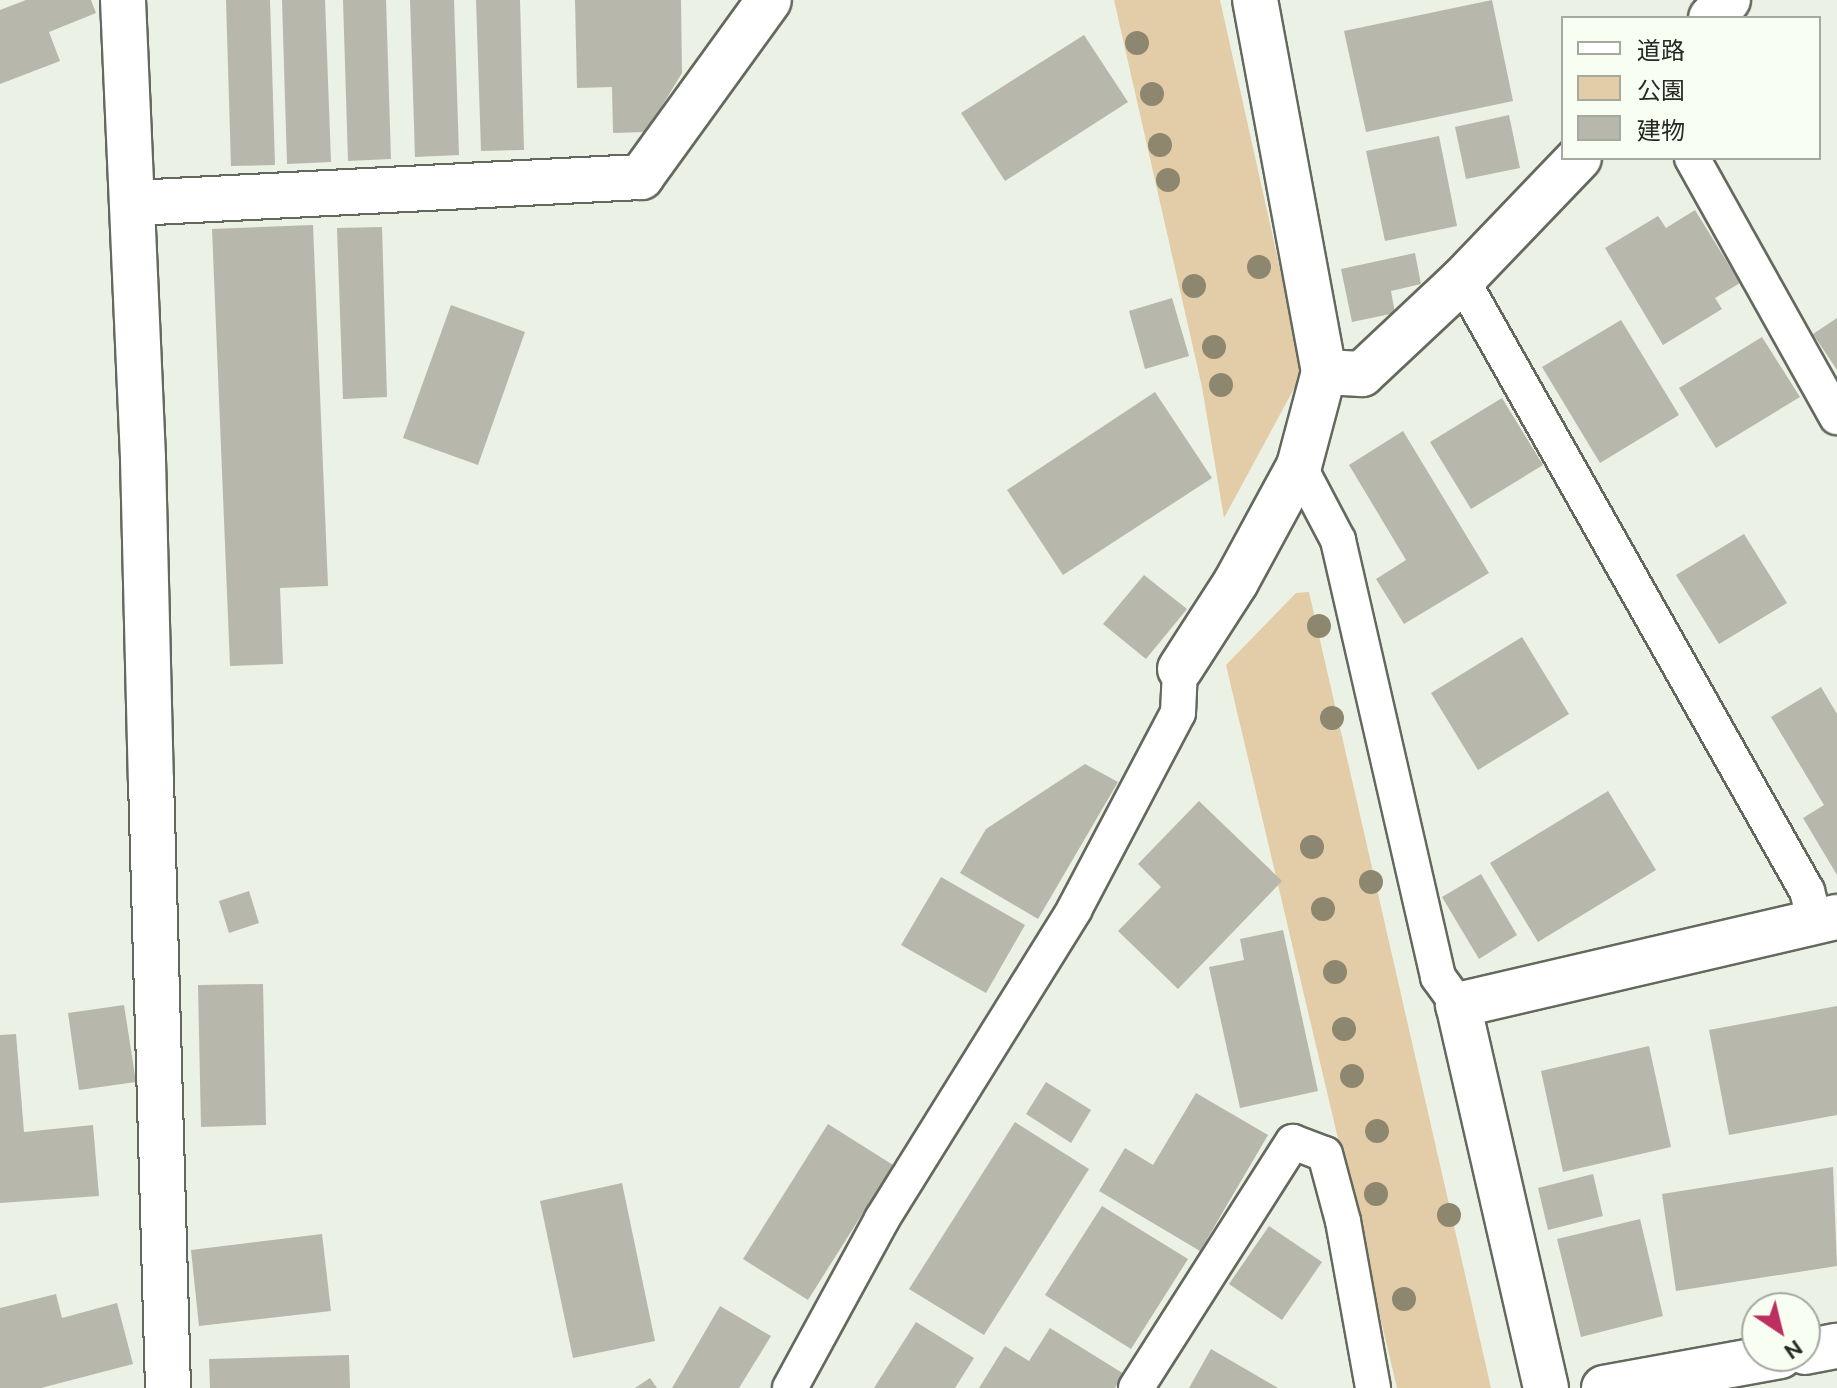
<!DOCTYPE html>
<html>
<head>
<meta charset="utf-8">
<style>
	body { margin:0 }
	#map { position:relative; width:1837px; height:1388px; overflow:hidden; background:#ebf1e4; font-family:Ubuntu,"Noto Sans JP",sans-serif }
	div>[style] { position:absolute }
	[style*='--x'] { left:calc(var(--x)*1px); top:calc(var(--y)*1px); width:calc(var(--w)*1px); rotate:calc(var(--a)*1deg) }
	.green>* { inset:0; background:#e3cca8 }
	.building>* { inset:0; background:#b8b7ab }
	.roads { filter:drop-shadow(2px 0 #64695e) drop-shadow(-2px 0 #64695e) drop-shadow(0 2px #64695e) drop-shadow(0 -2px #64695e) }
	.service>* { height:34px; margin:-17px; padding:0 17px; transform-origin:17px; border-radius:17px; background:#fff }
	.minor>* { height:44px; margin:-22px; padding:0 22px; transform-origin:22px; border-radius:22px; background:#fff }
	.tertiary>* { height:44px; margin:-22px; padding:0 22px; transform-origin:22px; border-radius:22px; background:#fff }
	.trees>* { width:24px; height:24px; margin:-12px; border-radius:50%; background:#8e8770 }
	span { translate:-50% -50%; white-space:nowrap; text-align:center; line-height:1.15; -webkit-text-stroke:8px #f9fef2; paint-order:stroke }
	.legend { position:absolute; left:1561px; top:16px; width:260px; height:144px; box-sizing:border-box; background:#f9fef2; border:2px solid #a5a9a0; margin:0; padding:10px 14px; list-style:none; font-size:24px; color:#272924 }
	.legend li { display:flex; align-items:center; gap:16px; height:40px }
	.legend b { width:40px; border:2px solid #a5a9a0 }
	.north { position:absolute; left:1741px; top:1292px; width:80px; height:80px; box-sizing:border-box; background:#f9fef2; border:2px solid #a5a9a0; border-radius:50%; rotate:145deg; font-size:22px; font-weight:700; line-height:32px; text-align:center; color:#272924 }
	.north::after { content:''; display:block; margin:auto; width:28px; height:36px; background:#bd2f5f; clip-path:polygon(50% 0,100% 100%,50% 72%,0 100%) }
</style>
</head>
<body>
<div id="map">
	<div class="green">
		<i style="clip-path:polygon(1114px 0,1220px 0,1303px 372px,1224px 518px,1202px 387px)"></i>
		<i style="clip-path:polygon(1309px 592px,1491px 1388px,1397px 1388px,1226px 665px,1296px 593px)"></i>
	</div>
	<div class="building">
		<i style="clip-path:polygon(26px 0,91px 0,96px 13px,49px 32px,60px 61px,0 84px,0 10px)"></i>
		<i style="clip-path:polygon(226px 0,270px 0,275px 165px,231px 166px)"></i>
		<i style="clip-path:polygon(282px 0,325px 0,331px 162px,287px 164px)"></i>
		<i style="clip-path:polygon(343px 0,386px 0,391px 159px,348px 161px)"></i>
		<i style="clip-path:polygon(410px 0,454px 0,459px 155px,415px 157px)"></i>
		<i style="clip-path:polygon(476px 0,520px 0,524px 150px,481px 151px)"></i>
		<i style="clip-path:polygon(575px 0,681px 0,682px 73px,646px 132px,613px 133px,612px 87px,577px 88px)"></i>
		<i style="clip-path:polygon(1492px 0,1513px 101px,1366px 132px,1344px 31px)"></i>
		<i style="clip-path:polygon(1084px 35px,1128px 102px,1005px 181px,961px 113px)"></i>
		<i style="clip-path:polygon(1509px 115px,1520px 168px,1466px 179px,1455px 127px)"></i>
		<i style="clip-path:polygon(1439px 136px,1457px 226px,1385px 241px,1366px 151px)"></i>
		<i style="clip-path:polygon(1695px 210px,1740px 283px,1715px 298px,1722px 309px,1663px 345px,1605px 248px,1658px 216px,1666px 228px)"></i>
		<i style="clip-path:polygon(313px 225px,328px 586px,280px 588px,283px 664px,230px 666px,212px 229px)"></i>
		<i style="clip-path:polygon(382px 227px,387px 397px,343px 399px,337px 228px)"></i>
		<i style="clip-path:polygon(1415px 253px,1421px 284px,1391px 291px,1395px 313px,1352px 322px,1341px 269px)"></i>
		<i style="clip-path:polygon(1172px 298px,1189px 356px,1145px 369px,1129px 311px)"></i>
		<i style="clip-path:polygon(451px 305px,525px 332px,478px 465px,403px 438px)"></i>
		<i style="clip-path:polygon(1837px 318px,1837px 370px,1813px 334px)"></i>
		<i style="clip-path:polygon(1621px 320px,1679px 415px,1600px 463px,1542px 367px)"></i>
		<i style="clip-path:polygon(1762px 337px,1800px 397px,1716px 448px,1679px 388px)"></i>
		<i style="clip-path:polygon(1155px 392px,1212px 478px,1063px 575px,1007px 490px)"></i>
		<i style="clip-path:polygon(1502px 398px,1543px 465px,1471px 509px,1430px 442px)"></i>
		<i style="clip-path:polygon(1403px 431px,1489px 573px,1404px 624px,1376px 579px,1406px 560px,1349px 465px)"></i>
		<i style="clip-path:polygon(1744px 534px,1787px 603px,1719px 644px,1676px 575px)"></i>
		<i style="clip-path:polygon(1144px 575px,1187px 609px,1146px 659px,1103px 624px)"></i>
		<i style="clip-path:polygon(1522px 637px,1569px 714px,1478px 770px,1431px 693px)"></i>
		<i style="clip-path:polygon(1821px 687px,1837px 714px,1837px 875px,1803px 818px,1824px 805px,1771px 717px)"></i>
		<i style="clip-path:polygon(1085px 764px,1118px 782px,1038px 919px,960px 873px,986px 829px)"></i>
		<i style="clip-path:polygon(1608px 791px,1656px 870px,1538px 942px,1490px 863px)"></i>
		<i style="clip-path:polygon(1199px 801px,1282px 881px,1178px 989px,1118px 931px,1161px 887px,1138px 864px)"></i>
		<i style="clip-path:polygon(1481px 874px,1517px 935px,1479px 959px,1442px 897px)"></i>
		<i style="clip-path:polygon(941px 877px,1025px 925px,986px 993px,901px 945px)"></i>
		<i style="clip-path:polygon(249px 891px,259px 923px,229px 933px,219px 901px)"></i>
		<i style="clip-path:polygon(1283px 930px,1318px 1091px,1240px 1108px,1209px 967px,1244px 960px,1240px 939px)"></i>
		<i style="clip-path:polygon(263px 984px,266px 1125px,201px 1127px,198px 985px)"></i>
		<i style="clip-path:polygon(124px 1005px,136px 1082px,79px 1090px,68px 1013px)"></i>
		<i style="clip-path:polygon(1837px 1006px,1837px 1115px,1729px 1135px,1709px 1030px)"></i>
		<i style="clip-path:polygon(16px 1034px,24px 1132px,93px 1125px,99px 1196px,0 1203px,0 1035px)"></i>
		<i style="clip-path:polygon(1649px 1046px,1671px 1147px,1563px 1172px,1541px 1071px)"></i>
		<i style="clip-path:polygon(1046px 1082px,1091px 1110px,1071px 1143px,1026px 1114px)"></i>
		<i style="clip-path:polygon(1196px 1093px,1268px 1135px,1200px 1251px,1099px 1191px,1125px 1148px,1153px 1165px)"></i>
		<i style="clip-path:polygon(1015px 1122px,1089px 1169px,984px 1335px,909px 1289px)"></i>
		<i style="clip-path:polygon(828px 1124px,893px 1165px,808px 1300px,743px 1259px)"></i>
		<i style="clip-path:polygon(1833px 1167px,1837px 1266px,1676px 1291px,1662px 1194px)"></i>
		<i style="clip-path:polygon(1593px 1174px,1603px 1216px,1548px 1230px,1538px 1188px)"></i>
		<i style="clip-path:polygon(622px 1183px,655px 1341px,573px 1358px,540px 1201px)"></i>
		<i style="clip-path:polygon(1102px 1206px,1188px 1259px,1131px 1349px,1045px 1295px)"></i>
		<i style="clip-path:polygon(1640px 1219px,1663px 1316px,1581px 1337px,1557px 1239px)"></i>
		<i style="clip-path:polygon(1269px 1226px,1322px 1262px,1282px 1320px,1229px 1284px)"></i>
		<i style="clip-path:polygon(322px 1234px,331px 1311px,199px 1326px,191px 1250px)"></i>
		<i style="clip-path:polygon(56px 1294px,62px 1318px,117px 1303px,133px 1364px,41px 1388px,0 1388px,0 1308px)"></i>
		<i style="clip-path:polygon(720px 1306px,771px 1336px,739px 1388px,672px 1388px)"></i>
		<i style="clip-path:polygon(916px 1322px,974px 1358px,955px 1388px,874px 1388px)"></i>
		<i style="clip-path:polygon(1050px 1328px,1124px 1374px,1115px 1388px,979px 1388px,1005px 1346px,1029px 1361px)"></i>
		<i style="clip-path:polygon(1211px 1349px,1278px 1388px,1189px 1388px)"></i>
		<i style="clip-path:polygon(349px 1355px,350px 1388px,210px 1388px,209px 1359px)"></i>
		<i style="clip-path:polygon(650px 1378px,657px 1388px,635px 1388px)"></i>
	</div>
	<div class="roads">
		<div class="service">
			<i style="--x:1692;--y:158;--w:297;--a:60.8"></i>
			<i style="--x:1462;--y:280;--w:702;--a:60.55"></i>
			<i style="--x:1807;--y:891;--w:34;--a:75"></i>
			<i style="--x:1299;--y:466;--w:84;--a:62.2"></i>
			<i style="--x:1338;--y:540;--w:448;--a:77.1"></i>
			<i style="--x:1438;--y:977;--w:34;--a:54"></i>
			<i style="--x:790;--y:1388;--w:192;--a:-61.4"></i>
			<i style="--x:882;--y:1219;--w:364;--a:-58.1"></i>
			<i style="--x:1074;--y:910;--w:223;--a:-62.2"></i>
			<i style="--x:1178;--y:713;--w:44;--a:-87.4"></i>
			<i style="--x:1136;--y:1388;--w:292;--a:-57.5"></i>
			<i style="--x:1293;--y:1142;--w:34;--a:21"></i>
			<i style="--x:1325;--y:1154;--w:69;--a:75"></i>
			<i style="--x:1343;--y:1221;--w:170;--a:79.8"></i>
		</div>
		<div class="minor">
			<i style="--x:1711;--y:18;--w:25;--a:-47"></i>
			<i style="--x:134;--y:203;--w:508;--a:-2.94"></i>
			<i style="--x:641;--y:177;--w:218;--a:-54.1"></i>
			<i style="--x:1324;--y:372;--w:38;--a:3"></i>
			<i style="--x:1362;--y:374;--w:137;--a:-43.2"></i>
			<i style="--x:1462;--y:280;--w:169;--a:-46.2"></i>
			<i style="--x:1180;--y:669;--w:103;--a:-57.2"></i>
			<i style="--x:1236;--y:582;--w:132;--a:-61.5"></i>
			<i style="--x:1299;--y:466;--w:97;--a:-75.1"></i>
			<i style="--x:1324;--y:372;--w:378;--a:-100.5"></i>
			<i style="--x:151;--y:780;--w:608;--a:88.4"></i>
			<i style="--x:1805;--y:1352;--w:33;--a:-11"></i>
			<i style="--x:1546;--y:1388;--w:393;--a:-102.9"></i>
			<i style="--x:1458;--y:1005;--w:389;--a:-13.1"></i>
			<i style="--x:1604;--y:1388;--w:179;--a:-10.3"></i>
		</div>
		<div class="tertiary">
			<i style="--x:123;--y:0;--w:459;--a:87.5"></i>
			<i style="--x:143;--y:459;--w:321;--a:88.6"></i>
		</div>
	</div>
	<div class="trees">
		<i style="left:1137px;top:43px"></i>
		<i style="left:1152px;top:94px"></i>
		<i style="left:1160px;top:145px"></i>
		<i style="left:1168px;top:180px"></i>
		<i style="left:1259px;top:267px"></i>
		<i style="left:1194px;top:286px"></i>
		<i style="left:1214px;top:347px"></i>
		<i style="left:1221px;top:385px"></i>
		<i style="left:1319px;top:626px"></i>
		<i style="left:1332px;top:718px"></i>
		<i style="left:1312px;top:847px"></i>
		<i style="left:1371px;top:882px"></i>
		<i style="left:1323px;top:909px"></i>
		<i style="left:1335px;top:972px"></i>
		<i style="left:1344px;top:1029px"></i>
		<i style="left:1352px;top:1076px"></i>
		<i style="left:1377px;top:1131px"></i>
		<i style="left:1376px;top:1194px"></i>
		<i style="left:1449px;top:1215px"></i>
		<i style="left:1404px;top:1299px"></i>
	</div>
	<ul class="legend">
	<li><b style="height:10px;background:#fff"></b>道路</li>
	<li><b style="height:22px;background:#e3cca8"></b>公園</li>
	<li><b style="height:22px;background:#b8b7ab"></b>建物</li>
	</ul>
	<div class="north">N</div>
</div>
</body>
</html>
